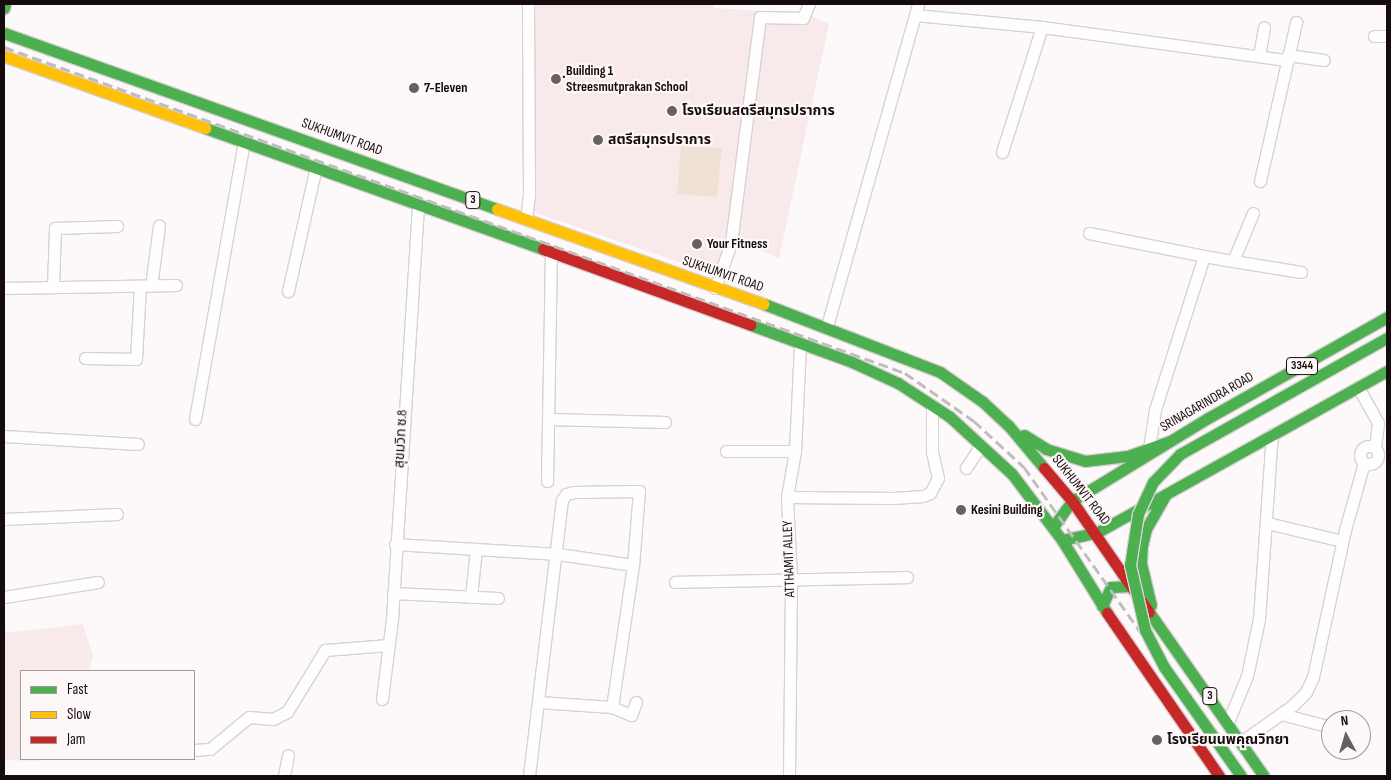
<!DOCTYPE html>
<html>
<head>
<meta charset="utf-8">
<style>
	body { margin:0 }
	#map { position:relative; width:1391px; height:780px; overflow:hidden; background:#fdf8f9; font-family:"Sofia Sans Condensed","Noto Sans Thai",sans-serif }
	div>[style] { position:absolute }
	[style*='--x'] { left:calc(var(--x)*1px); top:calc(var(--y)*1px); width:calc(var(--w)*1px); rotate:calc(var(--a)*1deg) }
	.built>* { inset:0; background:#f8e9ea }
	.green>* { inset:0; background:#efe2d4 }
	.roads { filter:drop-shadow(1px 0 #d9d1d2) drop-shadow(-1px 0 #d9d1d2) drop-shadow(0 1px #d9d1d2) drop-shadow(0 -1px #d9d1d2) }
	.street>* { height:11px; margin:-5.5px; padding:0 5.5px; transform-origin:5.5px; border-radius:5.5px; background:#fffefe }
	.street>.ring { margin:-5.5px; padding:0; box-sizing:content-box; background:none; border:11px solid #fffefe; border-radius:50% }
	.fast>* { height:11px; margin:-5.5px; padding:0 5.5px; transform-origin:5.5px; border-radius:5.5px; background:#4caf50 }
	.slow>* { height:11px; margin:-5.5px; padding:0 5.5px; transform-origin:5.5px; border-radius:5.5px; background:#ffc107 }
	.jam>* { height:11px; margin:-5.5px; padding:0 5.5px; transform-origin:5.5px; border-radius:5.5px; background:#c62828 }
	.rail>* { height:3px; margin-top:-1.5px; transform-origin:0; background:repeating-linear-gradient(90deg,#c0bdbe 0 10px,transparent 0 15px) }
	.bridges { filter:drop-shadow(1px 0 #d9d6d6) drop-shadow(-1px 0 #d9d6d6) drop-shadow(0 1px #d9d6d6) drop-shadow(0 -1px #d9d6d6) }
	.fast-bridge>* { height:11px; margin:-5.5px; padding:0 5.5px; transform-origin:5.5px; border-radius:5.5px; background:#4caf50 }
	.dots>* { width:14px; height:14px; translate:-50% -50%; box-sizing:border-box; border:2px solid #fef7f8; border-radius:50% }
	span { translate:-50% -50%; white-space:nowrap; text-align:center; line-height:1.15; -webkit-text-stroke:4.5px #fef7f8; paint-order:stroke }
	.shield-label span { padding:1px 4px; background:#fef7f8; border:1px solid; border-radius:4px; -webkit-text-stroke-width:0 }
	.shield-label { font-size:12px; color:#160c0d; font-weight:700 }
	.poi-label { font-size:14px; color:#160c0d; font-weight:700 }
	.left { translate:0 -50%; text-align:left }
	.street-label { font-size:14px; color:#160c0d }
	.frame { position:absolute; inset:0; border:5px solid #160c0d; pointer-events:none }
	.legend { position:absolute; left:20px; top:670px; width:175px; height:90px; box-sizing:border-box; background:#fef7f8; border:1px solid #a1999a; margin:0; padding:6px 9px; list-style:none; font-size:15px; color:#160c0d }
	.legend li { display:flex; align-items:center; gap:10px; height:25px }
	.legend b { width:25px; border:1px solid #a1999a }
	.north { position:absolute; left:1321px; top:710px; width:50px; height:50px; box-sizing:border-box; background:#fef7f8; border:1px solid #a1999a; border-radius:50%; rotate:354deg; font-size:14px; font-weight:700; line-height:20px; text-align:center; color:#160c0d }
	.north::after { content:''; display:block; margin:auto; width:18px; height:22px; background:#675f60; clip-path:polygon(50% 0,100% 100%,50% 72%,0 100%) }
</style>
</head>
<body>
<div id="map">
	<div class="built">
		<i style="clip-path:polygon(534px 4px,714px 4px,714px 8px,807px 14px,829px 24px,779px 258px,732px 237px,714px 274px,533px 212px)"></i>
		<i style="clip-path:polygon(4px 611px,6px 633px,83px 624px,93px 656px,89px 671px,21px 671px,21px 759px,40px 759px,37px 761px,4px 760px)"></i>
	</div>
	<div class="green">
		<i style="clip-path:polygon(681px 146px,722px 148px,717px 197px,677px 194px)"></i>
	</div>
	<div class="roads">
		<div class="street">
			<i style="--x:915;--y:15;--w:128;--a:5.4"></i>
			<i style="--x:1042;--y:27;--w:247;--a:7.7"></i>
			<i style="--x:1374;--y:36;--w:13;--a:0"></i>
			<i style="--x:1288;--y:55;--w:36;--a:8"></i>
			<i style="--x:1259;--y:56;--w:29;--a:-80"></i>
			<i style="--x:1002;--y:152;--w:131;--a:-72.3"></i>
			<i style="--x:1260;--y:181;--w:163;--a:-77.2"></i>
			<i style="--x:526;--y:219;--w:24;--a:-83"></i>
			<i style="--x:529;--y:195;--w:191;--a:-90.3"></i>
			<i style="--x:1089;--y:233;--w:117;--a:11.3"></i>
			<i style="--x:1204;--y:256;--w:162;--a:107.7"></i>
			<i style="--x:1155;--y:410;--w:38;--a:99"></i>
			<i style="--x:1204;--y:256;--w:29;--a:10"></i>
			<i style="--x:1233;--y:261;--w:52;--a:-67.4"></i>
			<i style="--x:1233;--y:261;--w:69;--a:9.2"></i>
			<i style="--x:53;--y:286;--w:58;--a:-88"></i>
			<i style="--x:55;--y:228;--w:62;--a:-1.8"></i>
			<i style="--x:151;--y:286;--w:61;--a:-82.4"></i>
			<i style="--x:4;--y:288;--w:172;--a:-1"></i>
			<i style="--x:715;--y:288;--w:48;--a:-70.4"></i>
			<i style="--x:731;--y:243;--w:228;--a:-82.7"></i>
			<i style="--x:760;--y:17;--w:43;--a:1.3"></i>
			<i style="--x:803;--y:18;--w:15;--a:-67"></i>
			<i style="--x:288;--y:291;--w:127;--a:-77.3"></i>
			<i style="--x:827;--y:326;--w:335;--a:-74.2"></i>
			<i style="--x:85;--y:358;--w:51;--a:1.1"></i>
			<i style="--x:136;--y:359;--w:73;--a:-86.9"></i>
			<i style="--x:1358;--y:387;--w:41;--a:60.9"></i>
			<i style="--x:1378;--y:423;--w:24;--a:97"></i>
			<i style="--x:195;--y:419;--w:282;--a:-80"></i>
			<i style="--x:550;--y:419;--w:115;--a:1.5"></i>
			<i style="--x:4;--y:436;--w:134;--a:3.4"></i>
			<i class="ring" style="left:1360px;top:446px;width:7px;height:7px"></i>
			<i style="--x:726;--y:451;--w:69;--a:0"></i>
			<i style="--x:966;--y:468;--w:27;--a:-57"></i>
			<i style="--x:547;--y:481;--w:229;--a:-89"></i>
			<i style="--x:787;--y:497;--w:106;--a:0.5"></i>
			<i style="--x:893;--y:498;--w:30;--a:-4"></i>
			<i style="--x:923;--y:496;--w:8;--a:-23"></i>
			<i style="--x:930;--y:493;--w:17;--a:-62"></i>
			<i style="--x:938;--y:478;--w:27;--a:-103"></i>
			<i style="--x:932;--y:452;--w:47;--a:-90"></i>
			<i style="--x:4;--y:519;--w:113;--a:-2.5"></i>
			<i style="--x:1267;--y:523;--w:77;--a:13.5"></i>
			<i style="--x:395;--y:544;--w:163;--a:3.5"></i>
			<i style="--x:558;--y:554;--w:76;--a:8.3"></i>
			<i style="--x:675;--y:582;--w:232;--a:-1.2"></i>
			<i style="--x:393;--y:593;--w:105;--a:2.7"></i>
			<i style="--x:4;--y:597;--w:95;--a:-9.1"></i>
			<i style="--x:471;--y:597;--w:48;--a:-84.1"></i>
			<i style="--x:382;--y:699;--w:81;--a:-82.9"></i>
			<i style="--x:392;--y:619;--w:416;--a:-86.4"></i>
			<i style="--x:612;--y:707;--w:21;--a:23"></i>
			<i style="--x:631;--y:715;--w:14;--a:-69"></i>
			<i style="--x:1281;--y:714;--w:52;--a:14.6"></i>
			<i style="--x:1228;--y:722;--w:50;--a:-67.6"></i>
			<i style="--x:1247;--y:676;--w:58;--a:-78.1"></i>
			<i style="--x:1259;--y:619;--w:185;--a:-86"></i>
			<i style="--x:1241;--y:742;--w:64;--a:-35.4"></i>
			<i style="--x:1293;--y:705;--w:18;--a:-45"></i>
			<i style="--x:1306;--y:692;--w:17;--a:-65"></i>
			<i style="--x:1313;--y:677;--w:150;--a:-77.7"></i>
			<i style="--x:1345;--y:530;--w:70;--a:-74.2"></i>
			<i style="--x:194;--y:750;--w:16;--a:-4"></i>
			<i style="--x:210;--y:749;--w:50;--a:-39.4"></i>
			<i style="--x:249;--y:717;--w:24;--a:5"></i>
			<i style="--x:273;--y:719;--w:16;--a:-27"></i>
			<i style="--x:287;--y:712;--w:73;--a:-58.5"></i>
			<i style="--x:325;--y:650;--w:64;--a:-4.5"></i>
			<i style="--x:284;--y:776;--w:21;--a:-79"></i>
			<i style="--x:529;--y:776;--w:278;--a:-83.2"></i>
			<i style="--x:562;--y:500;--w:7;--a:-56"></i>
			<i style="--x:566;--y:494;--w:8;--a:-14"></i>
			<i style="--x:574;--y:492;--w:65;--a:-0.9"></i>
			<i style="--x:639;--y:491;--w:74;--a:94.6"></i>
			<i style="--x:633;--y:565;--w:144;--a:98.4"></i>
			<i style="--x:612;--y:707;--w:74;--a:-176.1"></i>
			<i style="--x:789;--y:776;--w:199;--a:-89.4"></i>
			<i style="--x:791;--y:577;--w:80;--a:-92.9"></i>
			<i style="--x:787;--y:497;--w:47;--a:-80.1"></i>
			<i style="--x:795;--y:451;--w:108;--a:-87.3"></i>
		</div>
		<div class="fast">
			<i style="--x:4;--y:8;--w:4;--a:-76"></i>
			<i style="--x:4;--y:33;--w:523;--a:19.65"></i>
			<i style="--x:205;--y:128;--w:359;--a:19.7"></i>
			<i style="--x:764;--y:304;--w:189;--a:21.1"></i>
			<i style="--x:940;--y:372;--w:52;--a:34.9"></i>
			<i style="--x:983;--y:402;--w:34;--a:43"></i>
			<i style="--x:1008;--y:425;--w:56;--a:50.1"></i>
			<i style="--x:751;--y:325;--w:108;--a:20.1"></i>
			<i style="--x:852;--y:362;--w:51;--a:24.5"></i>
			<i style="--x:898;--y:383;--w:62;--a:33.2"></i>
			<i style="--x:950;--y:417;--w:84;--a:42.6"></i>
			<i style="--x:1012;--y:474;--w:83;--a:52.9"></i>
			<i style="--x:1062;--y:540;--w:86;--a:58.3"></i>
			<i style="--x:1024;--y:435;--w:26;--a:32"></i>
			<i style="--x:1046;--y:449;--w:41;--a:17.1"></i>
			<i style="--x:1085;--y:461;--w:43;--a:-6.6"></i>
			<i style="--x:1128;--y:456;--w:45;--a:-19.7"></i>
			<i style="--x:1053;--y:527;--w:32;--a:-54"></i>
			<i style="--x:1072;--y:501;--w:159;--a:-31.4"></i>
			<i style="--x:1208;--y:418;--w:206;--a:-29.4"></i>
			<i style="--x:1062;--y:540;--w:35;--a:-12"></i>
			<i style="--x:1096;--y:533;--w:333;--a:-29.1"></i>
			<i style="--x:1151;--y:605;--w:43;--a:-103.4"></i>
			<i style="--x:1141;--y:563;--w:17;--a:-87"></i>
			<i style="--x:1142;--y:546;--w:17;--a:-77"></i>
			<i style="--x:1146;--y:529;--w:40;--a:-60.3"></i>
			<i style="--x:1102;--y:606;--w:21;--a:-65"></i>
			<i style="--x:1111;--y:587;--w:21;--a:-3"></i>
			<i style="--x:1149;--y:612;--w:200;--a:55"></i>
		</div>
		<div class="slow">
			<i style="--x:4;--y:56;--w:214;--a:19.7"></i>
			<i style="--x:497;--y:209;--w:283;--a:19.6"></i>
		</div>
		<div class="jam">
			<i style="--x:543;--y:249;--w:221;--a:20.1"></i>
			<i style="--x:1044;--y:468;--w:43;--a:49.7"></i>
			<i style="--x:1072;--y:501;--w:135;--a:55.3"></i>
			<i style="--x:1107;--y:613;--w:198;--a:55.5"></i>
		</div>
	</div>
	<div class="rail">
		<i style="--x:4;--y:47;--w:958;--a:19.89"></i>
		<i style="--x:905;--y:373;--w:84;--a:34.8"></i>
		<i style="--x:974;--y:421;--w:68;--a:42.6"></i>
		<i style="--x:1024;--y:467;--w:378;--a:54.8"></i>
	</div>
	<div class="bridges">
		<div class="fast-bridge">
			<i style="--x:1241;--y:776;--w:133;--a:-125.2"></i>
			<i style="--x:1164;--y:667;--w:42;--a:-117.2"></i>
			<i style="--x:1145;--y:630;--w:67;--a:-103"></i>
			<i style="--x:1130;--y:565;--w:52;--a:-81.1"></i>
			<i style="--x:1138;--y:514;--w:35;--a:-65"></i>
			<i style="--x:1153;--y:482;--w:39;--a:-46"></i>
			<i style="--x:1180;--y:454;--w:237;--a:-29.3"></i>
		</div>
	</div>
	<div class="dots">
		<i style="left:556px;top:79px;background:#675f60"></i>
		<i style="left:414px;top:88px;background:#675f60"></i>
		<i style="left:672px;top:111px;background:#675f60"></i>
		<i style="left:598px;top:140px;background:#675f60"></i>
		<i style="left:697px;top:244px;background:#675f60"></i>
		<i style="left:961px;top:510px;background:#675f60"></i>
		<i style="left:1157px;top:740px;background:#675f60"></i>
	</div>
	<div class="shield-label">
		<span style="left:473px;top:200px">3</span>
		<span style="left:1302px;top:366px">3344</span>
		<span style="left:1210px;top:696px">3</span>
	</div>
	<div class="poi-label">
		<span class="left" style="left:566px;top:79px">ฺBuilding 1<br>Streesmutprakan School</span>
		<span class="left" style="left:424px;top:88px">7-Eleven</span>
		<span class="left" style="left:682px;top:111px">โรงเรียนสตรีสมุทรปราการ</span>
		<span class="left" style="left:608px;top:140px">สตรีสมุทรปราการ</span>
		<span class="left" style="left:707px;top:244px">Your Fitness</span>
		<span class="left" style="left:971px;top:510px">Kesini Building</span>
		<span class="left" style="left:1167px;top:740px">โรงเรียนนพคุณวิทยา</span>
	</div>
	<div class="street-label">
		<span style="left:342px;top:137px;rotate:20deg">SUKHUMVIT ROAD</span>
		<span style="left:723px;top:274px;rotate:19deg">SUKHUMVIT ROAD</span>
		<span style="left:1207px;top:402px;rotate:-30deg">SRINAGARINDRA ROAD</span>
		<span style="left:401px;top:439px;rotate:-87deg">สุขมวิท ซ.8</span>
		<span style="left:1081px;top:490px;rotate:52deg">SUKHUMVIT ROAD</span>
		<span style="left:789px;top:559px;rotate:-92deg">ATTHAMIT ALLEY</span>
	</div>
	<div class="frame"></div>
	<ul class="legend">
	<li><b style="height:6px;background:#4caf50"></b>Fast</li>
	<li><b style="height:6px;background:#ffc107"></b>Slow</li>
	<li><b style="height:6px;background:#c62828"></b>Jam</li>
	</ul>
	<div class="north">N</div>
</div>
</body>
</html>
